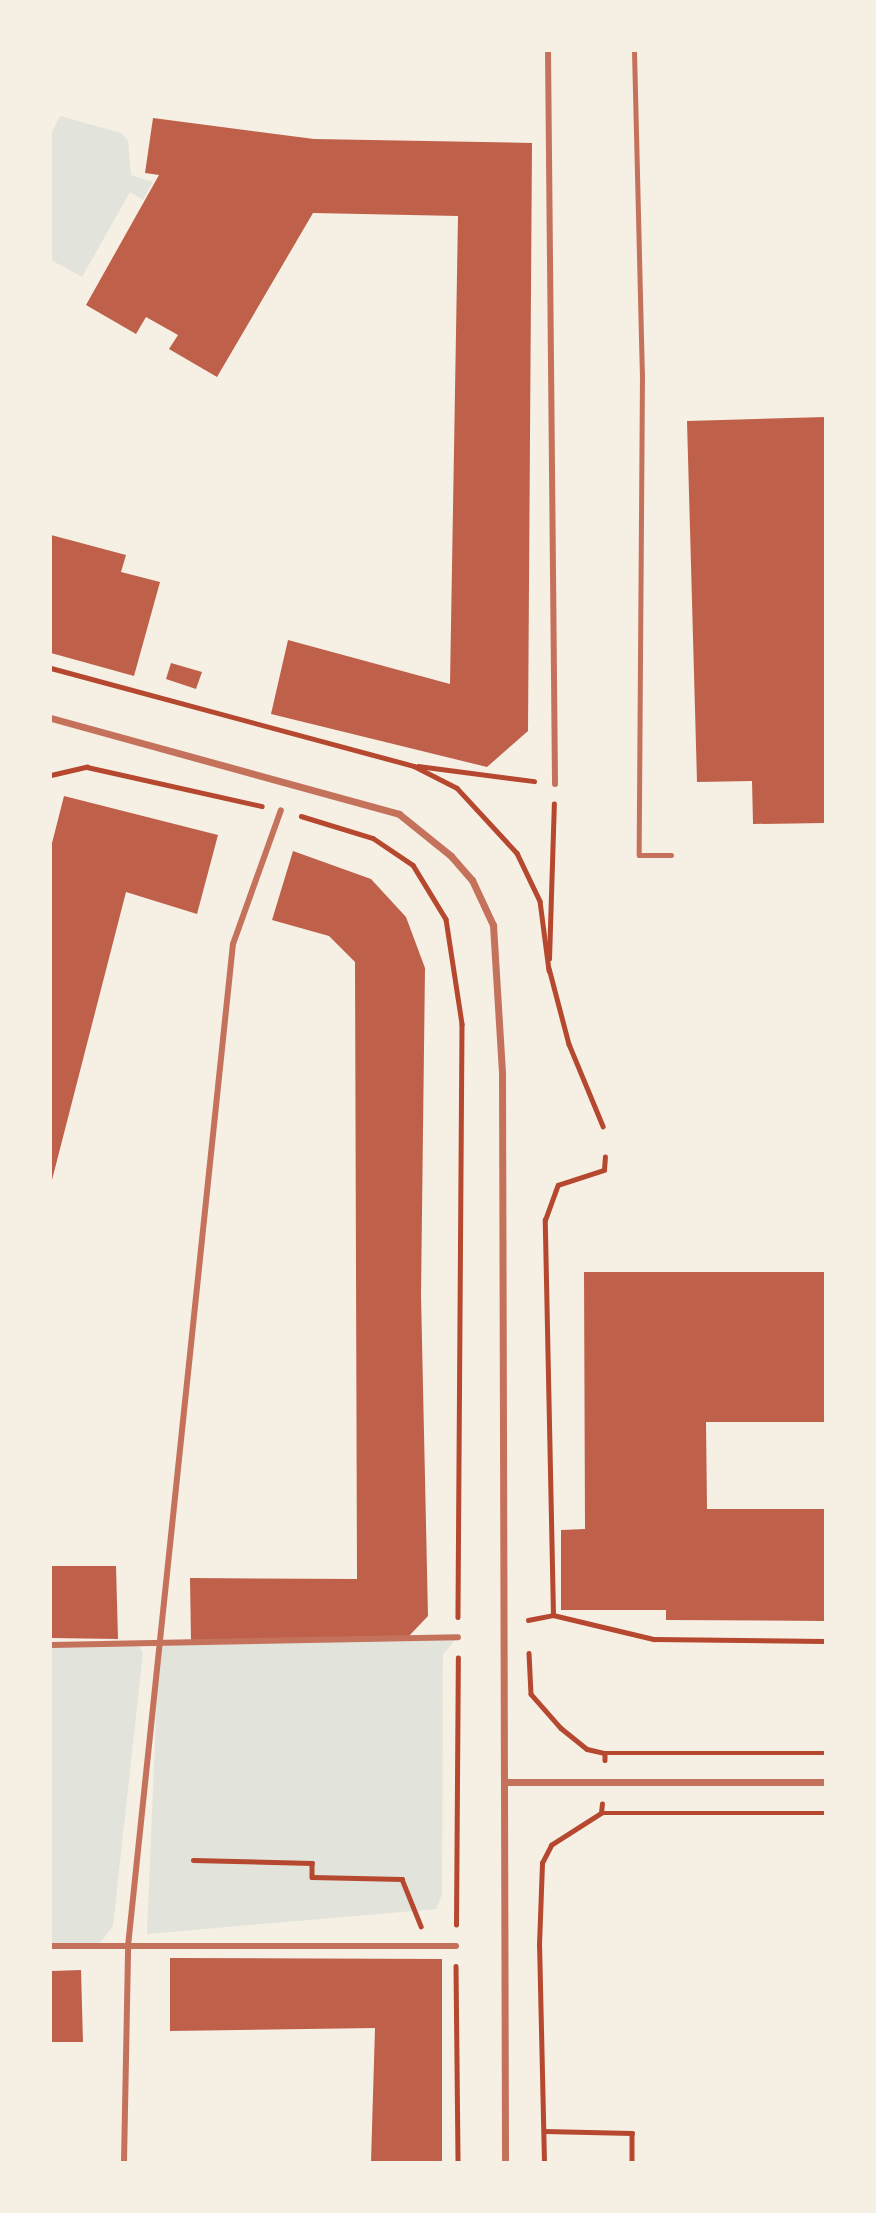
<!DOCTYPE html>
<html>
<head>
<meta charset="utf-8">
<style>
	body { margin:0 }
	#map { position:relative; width:876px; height:2213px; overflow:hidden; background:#f6efe4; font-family:"Exo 2",sans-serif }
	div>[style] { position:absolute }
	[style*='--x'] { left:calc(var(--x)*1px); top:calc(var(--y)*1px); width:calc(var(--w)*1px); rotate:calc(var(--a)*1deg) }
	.green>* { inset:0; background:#e2e4dc }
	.building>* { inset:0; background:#bf614a }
	.path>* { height:4.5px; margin:-2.25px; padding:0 2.25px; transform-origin:2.25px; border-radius:2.25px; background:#b5482f }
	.service>* { height:5px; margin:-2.5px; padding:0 2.5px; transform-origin:2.5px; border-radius:2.5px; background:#c5725c }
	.pedestrian>* { height:6px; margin:-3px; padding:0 3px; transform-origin:3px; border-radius:3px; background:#c5725c }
	.minor>* { height:7px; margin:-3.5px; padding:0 3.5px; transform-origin:3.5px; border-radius:3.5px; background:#c5725c }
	span { translate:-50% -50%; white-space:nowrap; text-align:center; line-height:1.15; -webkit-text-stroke:7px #f6efe4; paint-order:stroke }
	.frame { position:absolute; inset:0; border:52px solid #f6efe4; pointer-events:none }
</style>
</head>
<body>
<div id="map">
	<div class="green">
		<i style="clip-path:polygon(60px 116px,121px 133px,128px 141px,131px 175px,153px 182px,143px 200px,130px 192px,82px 277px,51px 260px,51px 134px)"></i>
		<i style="clip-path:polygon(458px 1637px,443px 1654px,442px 1895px,436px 1909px,147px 1934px,159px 1645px)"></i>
		<i style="clip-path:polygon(51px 1645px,138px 1645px,143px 1653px,113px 1926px,98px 1946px,51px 1946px)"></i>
	</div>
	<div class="building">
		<i style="clip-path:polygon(153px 118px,314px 139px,532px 143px,528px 731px,487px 767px,271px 714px,288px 640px,450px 684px,458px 216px,313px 213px,217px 377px,169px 349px,178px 335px,146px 317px,136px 334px,86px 305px,159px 175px,145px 173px)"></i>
		<i style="clip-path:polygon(825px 417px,825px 823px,753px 824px,752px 781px,697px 782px,687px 421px)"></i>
		<i style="clip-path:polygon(51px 535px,126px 555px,121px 572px,160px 582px,134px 676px,51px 653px)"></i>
		<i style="clip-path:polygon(171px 663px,202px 672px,196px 689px,166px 679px)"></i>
		<i style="clip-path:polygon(64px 796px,218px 835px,197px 914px,126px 892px,52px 1180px,51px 847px)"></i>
		<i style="clip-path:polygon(293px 851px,371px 879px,406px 917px,425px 968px,421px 1295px,428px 1616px,408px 1637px,191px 1641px,190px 1578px,357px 1579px,355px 962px,329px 936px,272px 920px)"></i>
		<i style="clip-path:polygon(584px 1272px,825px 1272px,825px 1422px,706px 1422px,707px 1509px,825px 1509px,825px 1621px,666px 1620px,666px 1610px,561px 1610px,561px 1530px,585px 1529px)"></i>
		<i style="clip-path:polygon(51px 1566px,116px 1566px,118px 1639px,51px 1638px)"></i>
		<i style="clip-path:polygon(170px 1958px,442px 1959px,442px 2162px,371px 2162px,375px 2028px,170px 2031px)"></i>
		<i style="clip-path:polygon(81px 1970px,83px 2042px,51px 2042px,51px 1971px)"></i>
	</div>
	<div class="path">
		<i style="--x:51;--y:668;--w:376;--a:15.1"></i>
		<i style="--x:414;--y:766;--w:48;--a:27.1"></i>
		<i style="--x:457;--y:788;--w:88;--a:47.3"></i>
		<i style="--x:517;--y:853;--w:53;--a:64.4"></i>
		<i style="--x:540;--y:901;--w:70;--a:82.6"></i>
		<i style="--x:418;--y:766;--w:117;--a:7.4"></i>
		<i style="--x:51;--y:775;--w:37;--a:-13"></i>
		<i style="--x:87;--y:767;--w:179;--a:12.6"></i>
		<i style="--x:301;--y:816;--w:75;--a:17"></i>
		<i style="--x:373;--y:838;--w:48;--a:34"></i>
		<i style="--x:413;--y:865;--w:63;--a:58.6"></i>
		<i style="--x:446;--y:919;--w:106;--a:81.3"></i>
		<i style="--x:462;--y:1024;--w:593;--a:90.39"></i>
		<i style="--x:549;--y:959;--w:155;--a:-88.2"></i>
		<i style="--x:549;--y:968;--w:79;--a:75.3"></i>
		<i style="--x:569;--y:1044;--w:89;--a:67.5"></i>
		<i style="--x:553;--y:1615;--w:104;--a:13.4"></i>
		<i style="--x:654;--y:1639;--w:171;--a:0.7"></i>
		<i style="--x:528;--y:1620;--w:25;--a:-11"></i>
		<i style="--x:553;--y:1615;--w:395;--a:-91.2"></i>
		<i style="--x:545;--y:1220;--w:37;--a:-70"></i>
		<i style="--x:558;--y:1185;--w:48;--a:-18.1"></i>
		<i style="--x:604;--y:1170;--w:13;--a:-86"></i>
		<i style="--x:529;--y:1653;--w:41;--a:87.2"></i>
		<i style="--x:531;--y:1694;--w:45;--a:48.6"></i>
		<i style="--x:561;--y:1728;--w:33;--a:39"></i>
		<i style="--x:587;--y:1749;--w:18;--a:13"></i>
		<i style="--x:605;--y:1753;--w:7;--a:90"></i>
		<i style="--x:605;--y:1753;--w:220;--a:0"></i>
		<i style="--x:601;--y:1813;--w:9;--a:-84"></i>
		<i style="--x:193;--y:1860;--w:119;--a:1.4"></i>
		<i style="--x:312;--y:1863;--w:14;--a:90"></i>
		<i style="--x:312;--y:1877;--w:90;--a:1.3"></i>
		<i style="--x:402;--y:1879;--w:51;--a:68"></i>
		<i style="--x:456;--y:1925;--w:267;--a:-89.6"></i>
		<i style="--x:456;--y:1966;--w:196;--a:89.4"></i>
		<i style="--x:544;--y:2131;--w:88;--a:1.3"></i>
		<i style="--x:632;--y:2133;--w:29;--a:90"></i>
		<i style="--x:544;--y:2162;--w:217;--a:-91.3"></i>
		<i style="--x:539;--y:1945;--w:82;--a:-87.9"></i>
		<i style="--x:542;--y:1863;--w:20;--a:-63"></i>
		<i style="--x:551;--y:1845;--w:59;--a:-32.6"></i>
		<i style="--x:601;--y:1813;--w:224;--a:0"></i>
	</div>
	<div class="service">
		<i style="--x:634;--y:51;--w:323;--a:88.6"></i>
		<i style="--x:642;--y:374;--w:481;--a:90.4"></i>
		<i style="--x:639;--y:855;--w:32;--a:0"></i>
	</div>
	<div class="pedestrian">
		<i style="--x:548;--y:51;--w:733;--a:89.45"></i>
		<i style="--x:51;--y:1645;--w:407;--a:-1.1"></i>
		<i style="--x:51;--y:1946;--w:405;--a:0"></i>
		<i style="--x:124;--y:2162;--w:216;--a:-88.9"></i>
		<i style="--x:128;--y:1946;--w:1007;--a:-84.02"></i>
		<i style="--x:233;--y:944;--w:142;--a:-70.3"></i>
	</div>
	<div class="minor">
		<i style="--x:51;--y:718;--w:361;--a:15.4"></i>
		<i style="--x:399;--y:814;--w:67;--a:38.9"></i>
		<i style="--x:451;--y:856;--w:32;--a:49"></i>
		<i style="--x:472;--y:880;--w:50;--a:65"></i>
		<i style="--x:493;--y:925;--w:149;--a:86.5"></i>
		<i style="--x:502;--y:1074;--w:1088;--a:89.84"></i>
		<i style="--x:505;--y:1782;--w:320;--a:0"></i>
	</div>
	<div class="frame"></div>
</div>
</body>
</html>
